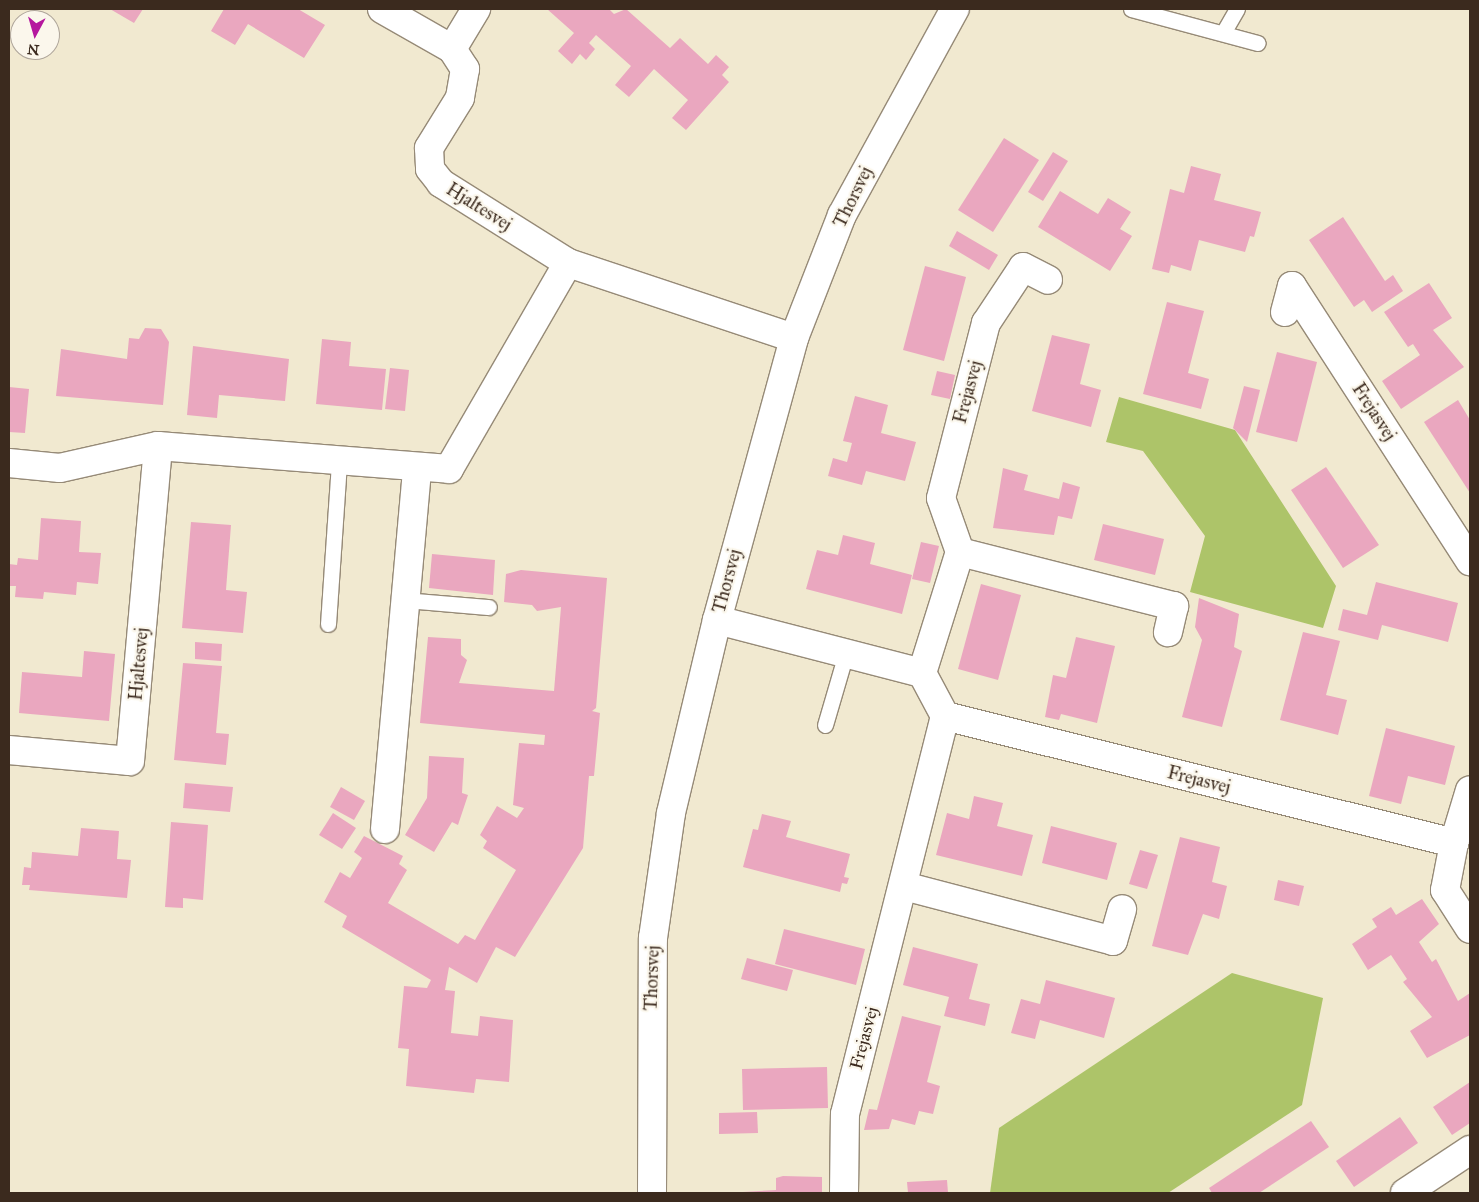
<!DOCTYPE html>
<html>
<head>
<meta charset="utf-8">
<style>
	body { margin:0 }
	#map { position:relative; width:1479px; height:1202px; overflow:hidden; background:#f1e9d0; font-family:"IM FELL Great Primer",serif }
	div>[style] { position:absolute }
	[style*='--x'] { left:calc(var(--x)*1px); top:calc(var(--y)*1px); width:calc(var(--w)*1px); rotate:calc(var(--a)*1deg) }
	.green>* { inset:0; background:#adc469 }
	.building>* { inset:0; background:#eaa7bf }
	.roads { filter:drop-shadow(1px 0 #968a77) drop-shadow(-1px 0 #968a77) drop-shadow(0 1px #968a77) drop-shadow(0 -1px #968a77) }
	.service>* { height:15px; margin:-7.5px; padding:0 7.5px; transform-origin:7.5px; border-radius:7.5px; background:#fff }
	.minor>* { height:28px; margin:-14px; padding:0 14px; transform-origin:14px; border-radius:14px; background:#fff }
	.tertiary>* { height:28px; margin:-14px; padding:0 14px; transform-origin:14px; border-radius:14px; background:#fff }
	span { translate:-50% -50%; white-space:nowrap; text-align:center; line-height:1.15; -webkit-text-stroke:4.5px #fbf7ec; paint-order:stroke }
	.street-label { font-size:18px; color:#3b2a1e }
	.frame { position:absolute; inset:0; border:10px solid #3b2a1e; pointer-events:none }
	.north { position:absolute; left:10px; top:10px; width:50px; height:50px; box-sizing:border-box; background:#fbf7ec; border:1px solid #aea59a; border-radius:50%; rotate:186deg; font-size:14px; font-weight:700; line-height:20px; text-align:center; color:#3b2a1e }
	.north::after { content:''; display:block; margin:auto; width:18px; height:22px; background:#b5179e; clip-path:polygon(50% 0,100% 100%,50% 72%,0 100%) }
</style>
</head>
<body>
<div id="map">
	<div class="green">
		<i style="clip-path:polygon(1119px 397px,1235px 430px,1336px 586px,1323px 628px,1190px 592px,1205px 536px,1143px 451px,1106px 442px)"></i>
		<i style="clip-path:polygon(1232px 973px,1323px 998px,1302px 1105px,1168px 1193px,990px 1193px,999px 1128px)"></i>
	</div>
	<div class="building">
		<i style="clip-path:polygon(110px 9px,143px 9px,134px 23px)"></i>
		<i style="clip-path:polygon(224px 9px,298px 9px,325px 25px,304px 58px,248px 24px,235px 45px,211px 31px)"></i>
		<i style="clip-path:polygon(547px 9px,609px 9px,614px 14px,626px 9px,670px 48px,680px 38px,708px 64px,716px 55px,729px 67px,722px 75px,729px 82px,686px 130px,672px 118px,688px 100px,654px 69px,629px 97px,615px 85px,631px 66px,596px 35px,589px 43px,595px 49px,586px 60px,580px 54px,572px 64px,558px 51px,574px 33px)"></i>
		<i style="clip-path:polygon(1004px 138px,1039px 160px,993px 232px,958px 210px)"></i>
		<i style="clip-path:polygon(1053px 152px,1068px 161px,1043px 201px,1028px 192px)"></i>
		<i style="clip-path:polygon(1191px 166px,1221px 174px,1214px 200px,1261px 212px,1254px 237px,1250px 236px,1245px 252px,1199px 240px,1191px 271px,1171px 265px,1169px 273px,1152px 269px,1170px 189px,1184px 193px)"></i>
		<i style="clip-path:polygon(1060px 191px,1098px 214px,1108px 198px,1131px 212px,1120px 229px,1132px 236px,1110px 271px,1038px 227px)"></i>
		<i style="clip-path:polygon(1343px 217px,1385px 281px,1393px 275px,1403px 291px,1372px 312px,1364px 300px,1354px 307px,1309px 240px)"></i>
		<i style="clip-path:polygon(957px 231px,998px 255px,989px 270px,949px 246px)"></i>
		<i style="clip-path:polygon(925px 266px,966px 277px,944px 361px,903px 350px)"></i>
		<i style="clip-path:polygon(1429px 283px,1452px 318px,1433px 330px,1464px 367px,1401px 409px,1382px 381px,1420px 355px,1413px 344px,1408px 347px,1384px 312px)"></i>
		<i style="clip-path:polygon(1167px 302px,1204px 311px,1188px 373px,1209px 379px,1201px 409px,1143px 394px)"></i>
		<i style="clip-path:polygon(145px 328px,161px 329px,169px 342px,163px 405px,56px 396px,61px 349px,127px 359px,129px 338px,139px 339px)"></i>
		<i style="clip-path:polygon(1052px 335px,1090px 344px,1080px 384px,1101px 390px,1091px 427px,1032px 411px)"></i>
		<i style="clip-path:polygon(322px 339px,351px 342px,349px 366px,386px 369px,382px 410px,316px 404px)"></i>
		<i style="clip-path:polygon(193px 346px,289px 359px,285px 401px,219px 395px,217px 418px,187px 415px)"></i>
		<i style="clip-path:polygon(1277px 352px,1317px 362px,1297px 442px,1256px 432px)"></i>
		<i style="clip-path:polygon(390px 368px,409px 370px,405px 411px,385px 409px)"></i>
		<i style="clip-path:polygon(937px 371px,955px 375px,950px 399px,931px 395px)"></i>
		<i style="clip-path:polygon(1244px 386px,1260px 390px,1247px 442px,1233px 428px)"></i>
		<i style="clip-path:polygon(9px 387px,29px 389px,25px 433px,9px 432px)"></i>
		<i style="clip-path:polygon(855px 396px,888px 405px,881px 433px,916px 442px,905px 481px,866px 471px,862px 485px,828px 476px,833px 458px,847px 462px,852px 443px,843px 441px)"></i>
		<i style="clip-path:polygon(1458px 400px,1470px 420px,1470px 493px,1424px 422px)"></i>
		<i style="clip-path:polygon(1326px 467px,1379px 545px,1343px 568px,1291px 490px)"></i>
		<i style="clip-path:polygon(1003px 468px,1028px 475px,1024px 490px,1059px 499px,1063px 482px,1080px 487px,1072px 519px,1058px 516px,1054px 535px,993px 528px)"></i>
		<i style="clip-path:polygon(41px 518px,81px 521px,79px 552px,101px 553px,98px 584px,77px 582px,76px 595px,44px 592px,43px 599px,15px 597px,16px 586px,9px 586px,9px 564px,17px 565px,18px 558px,38px 560px)"></i>
		<i style="clip-path:polygon(191px 522px,231px 525px,226px 590px,247px 592px,243px 633px,182px 628px)"></i>
		<i style="clip-path:polygon(1103px 524px,1164px 539px,1155px 575px,1094px 560px)"></i>
		<i style="clip-path:polygon(843px 535px,875px 543px,870px 564px,912px 575px,902px 614px,806px 589px,817px 550px,838px 555px)"></i>
		<i style="clip-path:polygon(921px 542px,939px 546px,930px 583px,912px 579px)"></i>
		<i style="clip-path:polygon(432px 554px,495px 560px,493px 595px,429px 588px)"></i>
		<i style="clip-path:polygon(521px 570px,607px 578px,596px 708px,592px 711px,600px 713px,594px 776px,589px 776px,583px 848px,515px 957px,496px 947px,477px 983px,449px 967px,445px 990px,455px 991px,451px 1033px,478px 1036px,480px 1016px,513px 1020px,509px 1082px,476px 1079px,474px 1093px,406px 1086px,409px 1049px,398px 1048px,404px 986px,427px 988px,431px 980px,342px 927px,347px 916px,324px 902px,340px 872px,350px 878px,362px 858px,354px 852px,364px 836px,403px 856px,399px 864px,407px 870px,388px 903px,458px 944px,465px 935px,475px 940px,516px 870px,483px 848px,487px 841px,480px 835px,497px 806px,517px 818px,524px 808px,513px 805px,519px 743px,544px 745px,545px 735px,420px 723px,428px 637px,461px 639px,461px 655px,467px 660px,459px 683px,554px 691px,561px 607px,537px 611px,532px 605px,504px 602px,506px 574px)"></i>
		<i style="clip-path:polygon(1376px 582px,1458px 603px,1448px 642px,1382px 625px,1378px 640px,1338px 630px,1343px 609px,1367px 615px)"></i>
		<i style="clip-path:polygon(981px 584px,1021px 595px,998px 680px,958px 669px)"></i>
		<i style="clip-path:polygon(1199px 598px,1239px 614px,1234px 647px,1242px 651px,1222px 727px,1182px 717px,1202px 640px,1195px 627px)"></i>
		<i style="clip-path:polygon(1303px 632px,1340px 641px,1326px 695px,1347px 700px,1338px 735px,1280px 720px)"></i>
		<i style="clip-path:polygon(1076px 637px,1115px 646px,1097px 723px,1061px 714px,1059px 720px,1045px 717px,1053px 675px,1066px 678px)"></i>
		<i style="clip-path:polygon(195px 642px,222px 644px,221px 661px,195px 659px)"></i>
		<i style="clip-path:polygon(84px 651px,115px 654px,109px 721px,19px 713px,22px 672px,82px 677px)"></i>
		<i style="clip-path:polygon(183px 663px,222px 666px,216px 733px,229px 734px,226px 765px,174px 760px)"></i>
		<i style="clip-path:polygon(1386px 728px,1455px 746px,1445px 785px,1408px 776px,1401px 804px,1369px 796px)"></i>
		<i style="clip-path:polygon(429px 756px,464px 758px,462px 793px,468px 795px,458px 825px,452px 822px,434px 852px,405px 835px,427px 798px)"></i>
		<i style="clip-path:polygon(185px 783px,233px 787px,230px 812px,183px 808px)"></i>
		<i style="clip-path:polygon(341px 787px,365px 801px,354px 820px,330px 807px)"></i>
		<i style="clip-path:polygon(974px 796px,1003px 803px,997px 826px,1033px 835px,1022px 876px,936px 855px,947px 813px,969px 819px)"></i>
		<i style="clip-path:polygon(333px 813px,356px 828px,342px 849px,319px 835px)"></i>
		<i style="clip-path:polygon(762px 814px,791px 821px,786px 837px,850px 854px,844px 877px,849px 878px,847px 884px,842px 883px,840px 892px,743px 867px,753px 829px,758px 830px)"></i>
		<i style="clip-path:polygon(171px 822px,208px 825px,203px 900px,183px 898px,183px 908px,165px 907px)"></i>
		<i style="clip-path:polygon(1051px 826px,1117px 843px,1107px 880px,1042px 863px)"></i>
		<i style="clip-path:polygon(81px 828px,119px 831px,117px 859px,131px 860px,127px 898px,29px 890px,30px 885px,22px 885px,24px 867px,31px 868px,32px 852px,78px 856px)"></i>
		<i style="clip-path:polygon(1180px 837px,1220px 847px,1212px 882px,1227px 886px,1219px 919px,1203px 914px,1188px 955px,1152px 946px)"></i>
		<i style="clip-path:polygon(1140px 850px,1158px 855px,1147px 889px,1129px 884px)"></i>
		<i style="clip-path:polygon(1278px 880px,1304px 886px,1299px 906px,1274px 900px)"></i>
		<i style="clip-path:polygon(1422px 899px,1439px 924px,1419px 942px,1432px 962px,1436px 959px,1458px 1001px,1470px 993px,1470px 1035px,1427px 1058px,1410px 1031px,1432px 1017px,1403px 982px,1407px 979px,1391px 955px,1368px 970px,1352px 944px,1377px 927px,1372px 919px,1391px 907px,1396px 915px)"></i>
		<i style="clip-path:polygon(784px 929px,865px 949px,856px 985px,775px 964px)"></i>
		<i style="clip-path:polygon(913px 947px,978px 964px,969px 999px,990px 1004px,985px 1026px,944px 1016px,949px 997px,903px 985px)"></i>
		<i style="clip-path:polygon(747px 958px,793px 970px,787px 991px,741px 979px)"></i>
		<i style="clip-path:polygon(1046px 980px,1115px 998px,1104px 1038px,1040px 1020px,1035px 1039px,1011px 1033px,1021px 999px,1040px 1004px)"></i>
		<i style="clip-path:polygon(902px 1016px,941px 1026px,927px 1082px,940px 1086px,933px 1114px,919px 1111px,915px 1125px,892px 1119px,889px 1129px,864px 1130px,869px 1109px,877px 1110px)"></i>
		<i style="clip-path:polygon(827px 1067px,828px 1108px,743px 1110px,742px 1069px)"></i>
		<i style="clip-path:polygon(1470px 1082px,1470px 1123px,1452px 1135px,1433px 1107px)"></i>
		<i style="clip-path:polygon(757px 1112px,758px 1133px,719px 1134px,719px 1113px)"></i>
		<i style="clip-path:polygon(1400px 1117px,1418px 1143px,1354px 1187px,1336px 1161px)"></i>
		<i style="clip-path:polygon(1311px 1121px,1329px 1147px,1259px 1193px,1212px 1193px,1209px 1188px)"></i>
		<i style="clip-path:polygon(783px 1176px,822px 1177px,822px 1193px,726px 1193px,776px 1190px,776px 1178px)"></i>
		<i style="clip-path:polygon(947px 1180px,948px 1193px,908px 1193px,907px 1182px)"></i>
	</div>
	<div class="roads">
		<div class="service">
			<i style="--x:1131;--y:9;--w:131;--a:15"></i>
			<i style="--x:1223;--y:33;--w:28;--a:-60"></i>
			<i style="--x:405;--y:600;--w:84;--a:4.8"></i>
			<i style="--x:328;--y:624;--w:163;--a:-86.1"></i>
			<i style="--x:825;--y:725;--w:75;--a:-73.7"></i>
		</div>
		<div class="minor">
			<i style="--x:382;--y:9;--w:81;--a:29.7"></i>
			<i style="--x:452;--y:49;--w:24;--a:57"></i>
			<i style="--x:465;--y:69;--w:29;--a:100"></i>
			<i style="--x:460;--y:98;--w:59;--a:121.8"></i>
			<i style="--x:429;--y:148;--w:21;--a:87"></i>
			<i style="--x:430;--y:169;--w:18;--a:52"></i>
			<i style="--x:441;--y:183;--w:150;--a:32.2"></i>
			<i style="--x:452;--y:49;--w:47;--a:-59"></i>
			<i style="--x:1285;--y:312;--w:27;--a:-75"></i>
			<i style="--x:1292;--y:286;--w:328;--a:57.1"></i>
			<i style="--x:9;--y:463;--w:51;--a:5.6"></i>
			<i style="--x:60;--y:468;--w:100;--a:-12.7"></i>
			<i style="--x:158;--y:446;--w:292;--a:4.5"></i>
			<i style="--x:449;--y:469;--w:238;--a:-60"></i>
			<i style="--x:568;--y:263;--w:238;--a:18.4"></i>
			<i style="--x:960;--y:552;--w:57;--a:-109.4"></i>
			<i style="--x:941;--y:498;--w:181;--a:-75.6"></i>
			<i style="--x:986;--y:323;--w:67;--a:-56.5"></i>
			<i style="--x:1023;--y:267;--w:28;--a:27"></i>
			<i style="--x:717;--y:620;--w:212;--a:14.5"></i>
			<i style="--x:922;--y:673;--w:49;--a:61.9"></i>
			<i style="--x:945;--y:716;--w:525;--a:14.01"></i>
			<i style="--x:1454;--y:843;--w:48;--a:100.8"></i>
			<i style="--x:1445;--y:890;--w:46;--a:57.3"></i>
			<i style="--x:922;--y:673;--w:127;--a:-72.6"></i>
			<i style="--x:960;--y:552;--w:221;--a:14.2"></i>
			<i style="--x:1174;--y:606;--w:27;--a:103"></i>
			<i style="--x:9;--y:750;--w:121;--a:5.2"></i>
			<i style="--x:130;--y:761;--w:316;--a:-84.9"></i>
			<i style="--x:385;--y:829;--w:361;--a:-84.9"></i>
			<i style="--x:1454;--y:843;--w:55;--a:-73.2"></i>
			<i style="--x:904;--y:886;--w:216;--a:14.7"></i>
			<i style="--x:1113;--y:941;--w:33;--a:-74"></i>
			<i style="--x:844;--y:1193;--w:79;--a:-89.3"></i>
			<i style="--x:845;--y:1114;--w:410;--a:-75.9"></i>
			<i style="--x:1405;--y:1193;--w:78;--a:-33.5"></i>
		</div>
		<div class="tertiary">
			<i style="--x:652;--y:1193;--w:255;--a:-89.8"></i>
			<i style="--x:653;--y:938;--w:126;--a:-81.8"></i>
			<i style="--x:671;--y:813;--w:198;--a:-76.6"></i>
			<i style="--x:717;--y:620;--w:292;--a:-74.7"></i>
			<i style="--x:794;--y:338;--w:132;--a:-68.7"></i>
			<i style="--x:842;--y:215;--w:235;--a:-61.3"></i>
		</div>
	</div>
	<div class="street-label">
		<span style="left:853px;top:197px;rotate:-64deg">Thorsvej</span>
		<span style="left:479px;top:207px;rotate:32deg">Hjaltesvej</span>
		<span style="left:968px;top:392px;rotate:-75deg">Frejasvej</span>
		<span style="left:1374px;top:412px;rotate:57deg">Frejasvej</span>
		<span style="left:727px;top:581px;rotate:-75deg">Thorsvej</span>
		<span style="left:139px;top:664px;rotate:-85deg">Hjaltesvej</span>
		<span style="left:1199px;top:780px;rotate:14deg">Frejasvej</span>
		<span style="left:652px;top:978px;rotate:-88deg">Thorsvej</span>
		<span style="left:864px;top:1038px;rotate:-75deg">Frejasvej</span>
	</div>
	<div class="frame"></div>
	<div class="north">N</div>
</div>
</body>
</html>
